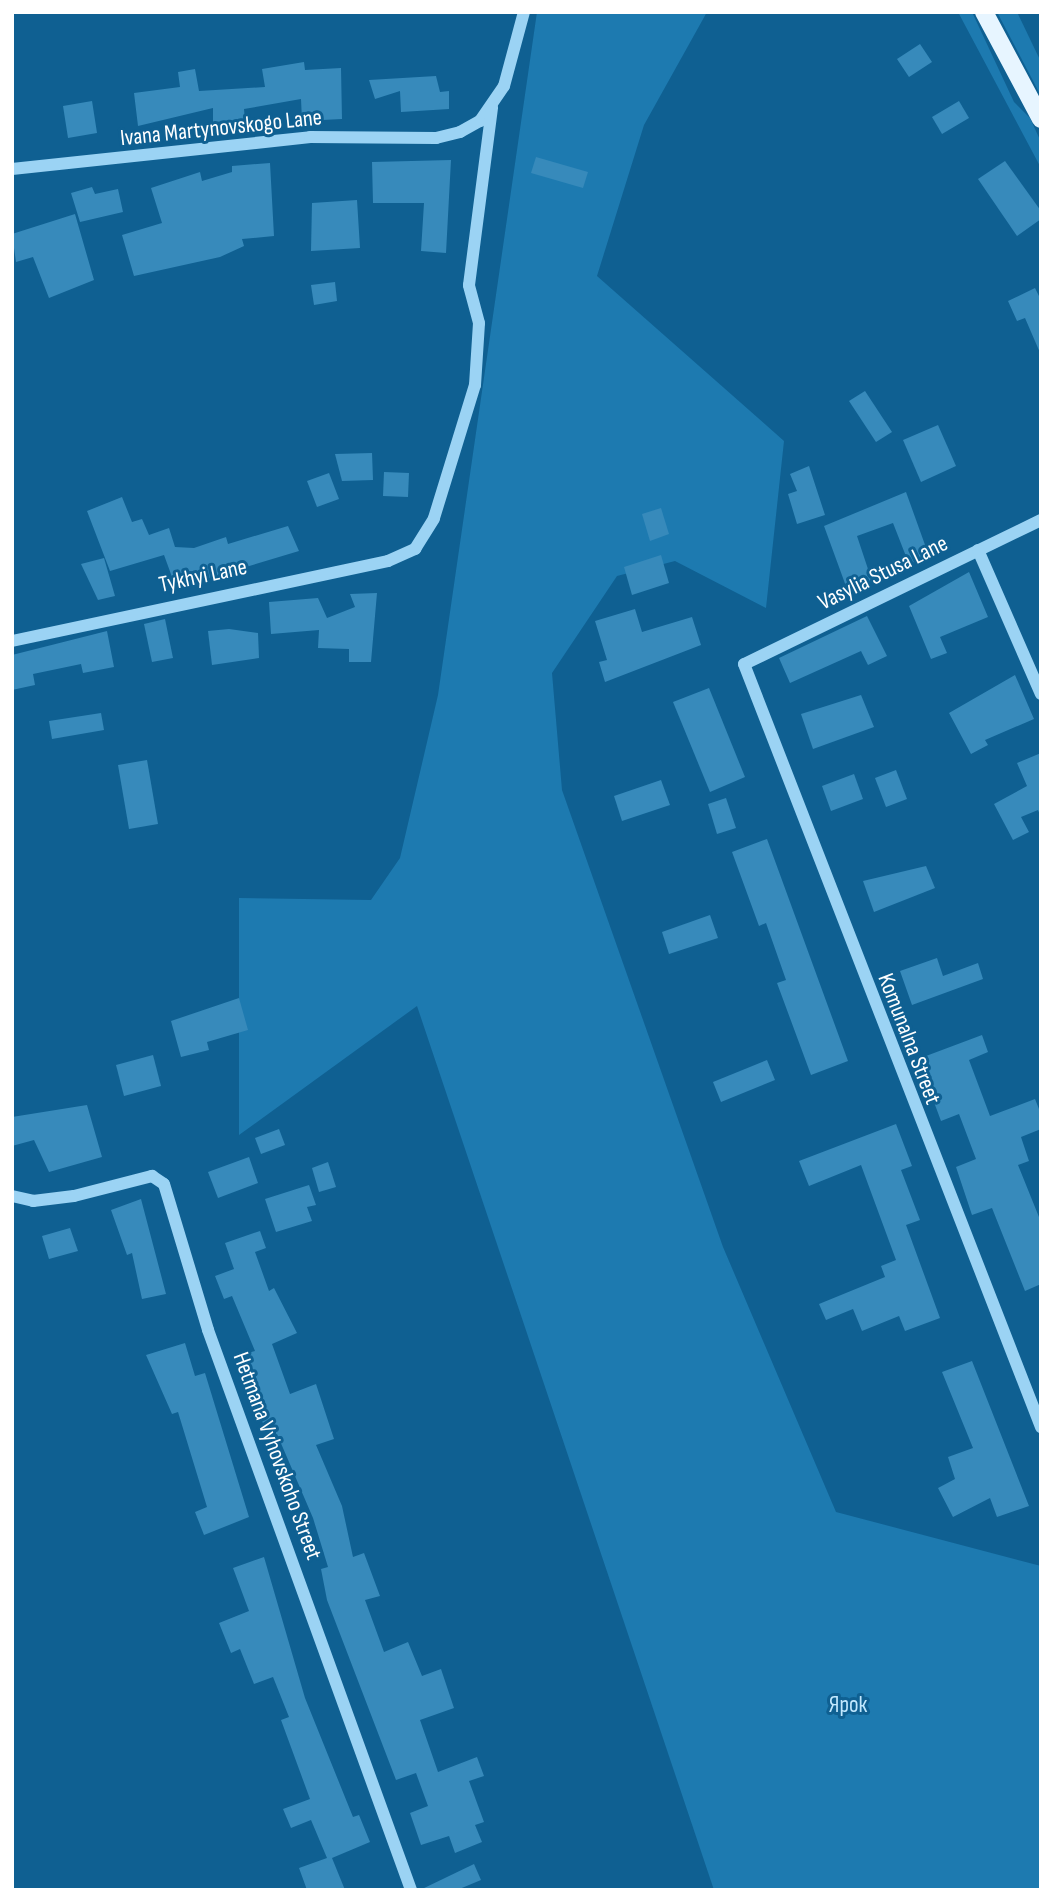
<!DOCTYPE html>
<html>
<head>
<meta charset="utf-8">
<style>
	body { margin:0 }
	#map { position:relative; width:1053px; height:1902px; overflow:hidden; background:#0f6092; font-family:"Sofia Sans Condensed",sans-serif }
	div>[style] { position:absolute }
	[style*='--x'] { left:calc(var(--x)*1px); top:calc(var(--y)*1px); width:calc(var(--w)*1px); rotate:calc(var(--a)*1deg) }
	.green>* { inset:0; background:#1d7ab0 }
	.building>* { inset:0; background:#378abb }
	.minor>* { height:12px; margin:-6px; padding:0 6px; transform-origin:6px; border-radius:6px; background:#9bd3f4 }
	.major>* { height:18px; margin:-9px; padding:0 9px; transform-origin:9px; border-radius:9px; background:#e7f5ff }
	span { translate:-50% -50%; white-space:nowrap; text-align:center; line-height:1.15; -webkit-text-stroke:6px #0f6092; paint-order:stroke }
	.street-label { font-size:23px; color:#fff }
	.park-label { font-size:23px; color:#c2e8fe }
	.frame { position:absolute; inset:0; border:14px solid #fff; pointer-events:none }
</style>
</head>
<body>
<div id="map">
	<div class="green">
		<i style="clip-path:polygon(537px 12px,707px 12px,644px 125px,597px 276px,784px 441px,766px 608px,675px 561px,617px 576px,552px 673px,562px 790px,723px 1247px,836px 1512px,1041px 1566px,1041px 1890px,714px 1890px,417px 1006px,239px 1135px,239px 898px,371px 900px,400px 858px,438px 695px)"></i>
		<i style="clip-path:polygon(958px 12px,972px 12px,1014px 102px,1030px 118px,1041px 142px,1041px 168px)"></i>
		<i style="clip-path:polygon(997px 12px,1017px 12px,1041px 62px,1041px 96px)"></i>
	</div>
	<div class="building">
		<i style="clip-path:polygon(920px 44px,932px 62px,909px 77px,897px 59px)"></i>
		<i style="clip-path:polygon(304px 62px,305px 70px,341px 68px,342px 119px,302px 121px,301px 99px,244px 109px,245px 120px,213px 122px,213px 108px,138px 126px,134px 93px,180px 87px,178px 72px,195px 69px,199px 91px,265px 87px,262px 69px)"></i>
		<i style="clip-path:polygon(436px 76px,440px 92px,449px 91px,449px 109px,401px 112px,400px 91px,375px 99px,369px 80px)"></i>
		<i style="clip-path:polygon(92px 101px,97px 133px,68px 138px,63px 106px)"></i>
		<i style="clip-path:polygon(959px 101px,969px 118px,942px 134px,932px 117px)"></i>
		<i style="clip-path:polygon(536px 157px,588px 172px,583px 188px,531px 173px)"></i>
		<i style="clip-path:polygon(451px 160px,446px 253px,421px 251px,424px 203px,373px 203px,372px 162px)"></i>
		<i style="clip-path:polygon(1005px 161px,1041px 211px,1041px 219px,1017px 236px,978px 179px)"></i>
		<i style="clip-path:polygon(270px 163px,274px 236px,242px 239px,244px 246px,220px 257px,134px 276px,122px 235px,162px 223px,151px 188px,200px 172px,202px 181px,232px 172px,232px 166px)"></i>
		<i style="clip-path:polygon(92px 187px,95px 194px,118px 189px,123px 212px,80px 222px,71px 193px)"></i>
		<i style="clip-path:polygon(357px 200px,360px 248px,311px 251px,312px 203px)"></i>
		<i style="clip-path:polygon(75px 214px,94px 280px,49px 298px,33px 257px,16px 262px,12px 234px)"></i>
		<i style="clip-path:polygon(335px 282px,337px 301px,314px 305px,311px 285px)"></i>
		<i style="clip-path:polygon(1035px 288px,1041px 300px,1041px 355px,1025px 318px,1017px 321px,1008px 301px)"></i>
		<i style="clip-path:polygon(865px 391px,892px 432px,876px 442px,849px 401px)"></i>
		<i style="clip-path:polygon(938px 425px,956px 466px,921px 482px,903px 440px)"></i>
		<i style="clip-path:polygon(372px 453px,373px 480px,342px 481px,335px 454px)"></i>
		<i style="clip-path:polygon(809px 466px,825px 515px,797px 524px,788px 494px,797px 491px,790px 474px)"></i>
		<i style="clip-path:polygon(384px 472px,409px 473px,408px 497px,383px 496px)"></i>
		<i style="clip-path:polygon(329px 473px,339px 499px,317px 507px,307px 481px)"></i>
		<i style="clip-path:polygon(906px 492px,929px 556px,909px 564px,893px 523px,857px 536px,872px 581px,847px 589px,824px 526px)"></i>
		<i style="clip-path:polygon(122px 497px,132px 522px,142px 519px,149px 535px,169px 528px,175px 547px,194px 548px,226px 537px,228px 544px,288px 526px,299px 551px,176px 588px,164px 555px,110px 571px,87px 511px)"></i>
		<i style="clip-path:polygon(661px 508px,669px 534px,650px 541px,642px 514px)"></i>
		<i style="clip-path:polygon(661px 555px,669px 583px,632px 595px,624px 567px)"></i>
		<i style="clip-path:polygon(104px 558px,115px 596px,98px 600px,81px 564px)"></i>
		<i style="clip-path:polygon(969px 572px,988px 617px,940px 637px,947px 653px,931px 659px,909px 606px)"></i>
		<i style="clip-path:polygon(377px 593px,371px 662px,349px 662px,349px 649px,318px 648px,319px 630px,271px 634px,269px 602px,318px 598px,327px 618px,355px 607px,350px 594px)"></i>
		<i style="clip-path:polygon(635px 609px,642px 632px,692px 617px,701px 645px,605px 682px,599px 662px,607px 660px,595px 621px)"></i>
		<i style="clip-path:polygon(867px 616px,887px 656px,868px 665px,861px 651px,790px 683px,779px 658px)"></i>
		<i style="clip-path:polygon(165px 619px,173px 658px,152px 662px,144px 624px)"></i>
		<i style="clip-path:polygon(229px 629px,258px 633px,259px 658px,212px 665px,208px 631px)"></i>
		<i style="clip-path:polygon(107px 631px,114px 667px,83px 673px,81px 664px,33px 674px,35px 685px,12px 690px,12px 655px)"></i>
		<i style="clip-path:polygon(1015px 675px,1034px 719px,985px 740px,988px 745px,971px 754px,949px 713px)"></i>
		<i style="clip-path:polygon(709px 688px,745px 777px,710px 792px,673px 702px)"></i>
		<i style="clip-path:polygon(861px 695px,874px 727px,813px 749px,801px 714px)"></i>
		<i style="clip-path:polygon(101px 713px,104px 730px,52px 739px,49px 721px)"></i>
		<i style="clip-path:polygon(1041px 753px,1041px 817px,1038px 810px,1021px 817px,1029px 832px,1013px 840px,994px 804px,1027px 786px,1017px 763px)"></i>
		<i style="clip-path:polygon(147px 760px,158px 824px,129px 829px,118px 765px)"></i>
		<i style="clip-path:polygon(896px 770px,907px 799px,886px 807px,875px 778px)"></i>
		<i style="clip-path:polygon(854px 774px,863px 799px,831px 811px,822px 786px)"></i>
		<i style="clip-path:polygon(661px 780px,670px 805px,622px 821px,614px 796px)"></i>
		<i style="clip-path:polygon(726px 798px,736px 828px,717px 834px,708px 804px)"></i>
		<i style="clip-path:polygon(767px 839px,848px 1061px,811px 1075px,777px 983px,786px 980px,766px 923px,759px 926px,732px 852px)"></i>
		<i style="clip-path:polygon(926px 866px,935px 888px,874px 912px,863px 881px)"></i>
		<i style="clip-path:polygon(710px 915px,718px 938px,669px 954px,662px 932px)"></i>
		<i style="clip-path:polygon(937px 958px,943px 976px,978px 963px,983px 979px,912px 1005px,900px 971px)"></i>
		<i style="clip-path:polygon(239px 998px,248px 1030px,207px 1042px,209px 1050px,181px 1057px,171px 1021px)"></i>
		<i style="clip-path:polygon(982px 1035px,988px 1052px,969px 1060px,990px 1116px,1035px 1099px,1041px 1114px,1041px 1129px,1021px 1137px,1029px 1161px,1018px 1165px,1041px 1222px,1041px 1284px,1025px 1291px,992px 1208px,972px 1215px,956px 1167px,976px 1159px,959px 1114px,941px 1121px,918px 1059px)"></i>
		<i style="clip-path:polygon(153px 1055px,161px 1086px,124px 1096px,116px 1065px)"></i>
		<i style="clip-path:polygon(767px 1060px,775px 1080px,721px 1102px,713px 1082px)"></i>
		<i style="clip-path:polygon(87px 1105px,102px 1157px,49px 1172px,34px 1140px,12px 1146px,12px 1117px)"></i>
		<i style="clip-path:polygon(896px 1124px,912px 1166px,901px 1170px,920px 1220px,906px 1225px,940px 1318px,905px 1331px,899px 1316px,862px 1331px,853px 1309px,826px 1320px,819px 1304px,885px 1277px,881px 1266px,896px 1260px,861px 1165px,809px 1186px,799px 1161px)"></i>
		<i style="clip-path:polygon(279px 1129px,285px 1145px,261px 1154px,255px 1138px)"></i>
		<i style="clip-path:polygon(249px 1157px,258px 1183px,218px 1198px,208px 1172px)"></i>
		<i style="clip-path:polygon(328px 1162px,336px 1187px,319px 1192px,312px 1168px)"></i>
		<i style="clip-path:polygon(309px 1185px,316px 1205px,307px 1207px,312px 1221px,276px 1232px,265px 1199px)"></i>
		<i style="clip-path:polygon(141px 1199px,166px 1294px,142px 1299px,132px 1253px,127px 1255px,111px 1210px)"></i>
		<i style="clip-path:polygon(70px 1228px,78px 1251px,49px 1259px,42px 1236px)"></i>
		<i style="clip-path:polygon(260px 1231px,266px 1248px,255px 1252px,269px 1291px,274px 1288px,297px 1333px,272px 1344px,290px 1394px,316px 1384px,334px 1439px,316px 1445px,342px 1506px,353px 1557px,364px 1553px,380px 1596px,365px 1600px,384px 1652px,408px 1642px,422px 1676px,441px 1669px,454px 1708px,420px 1720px,438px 1772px,477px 1757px,484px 1776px,469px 1781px,484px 1822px,475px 1825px,482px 1842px,455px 1853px,449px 1836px,421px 1845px,410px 1813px,428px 1806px,416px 1773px,396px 1780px,327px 1600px,321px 1569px,328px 1567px,313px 1518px,277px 1434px,268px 1437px,257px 1407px,263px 1404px,244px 1354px,255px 1351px,232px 1296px,224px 1299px,215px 1276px,234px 1269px,225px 1243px)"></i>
		<i style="clip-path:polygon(185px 1343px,195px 1376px,205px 1373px,249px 1517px,204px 1535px,195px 1512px,207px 1507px,178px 1412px,172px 1414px,146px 1355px)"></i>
		<i style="clip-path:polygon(972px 1361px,1029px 1506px,997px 1517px,990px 1498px,953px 1517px,938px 1488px,955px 1479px,948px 1457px,973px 1448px,942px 1372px)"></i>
		<i style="clip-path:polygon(264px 1557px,305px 1698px,353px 1817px,359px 1815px,370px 1842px,332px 1858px,345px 1890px,307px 1890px,299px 1868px,327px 1858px,311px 1820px,291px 1828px,283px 1809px,310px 1799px,281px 1720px,289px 1717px,273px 1677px,254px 1684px,240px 1649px,231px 1653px,219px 1623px,249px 1611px,233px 1568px)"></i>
		<i style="clip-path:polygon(474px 1864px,481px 1880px,457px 1890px,420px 1890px)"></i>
	</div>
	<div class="minor">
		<i style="--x:12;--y:169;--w:300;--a:-6.1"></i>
		<i style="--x:310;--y:137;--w:126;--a:0.5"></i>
		<i style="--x:436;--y:138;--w:25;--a:-14"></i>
		<i style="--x:460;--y:132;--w:23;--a:-29"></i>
		<i style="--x:480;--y:121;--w:42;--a:-55.6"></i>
		<i style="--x:504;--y:86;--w:77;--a:-74.9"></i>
		<i style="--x:1041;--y:520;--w:330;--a:154.1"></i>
		<i style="--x:744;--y:664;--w:819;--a:68.73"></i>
		<i style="--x:978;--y:550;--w:157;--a:66.4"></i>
		<i style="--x:12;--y:641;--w:384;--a:-12"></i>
		<i style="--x:388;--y:561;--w:30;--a:-24"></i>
		<i style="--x:415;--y:549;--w:36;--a:-58"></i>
		<i style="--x:434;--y:518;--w:139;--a:-72.9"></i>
		<i style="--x:475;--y:385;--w:62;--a:-86.3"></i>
		<i style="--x:479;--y:323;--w:39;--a:-105"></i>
		<i style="--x:469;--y:285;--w:179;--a:-82.6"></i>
		<i style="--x:12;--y:1196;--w:22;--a:13"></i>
		<i style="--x:33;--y:1201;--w:41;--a:-7"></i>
		<i style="--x:74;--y:1196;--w:81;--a:-14.4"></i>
		<i style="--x:152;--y:1176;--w:14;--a:34"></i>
		<i style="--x:164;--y:1184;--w:152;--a:73.2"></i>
		<i style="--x:208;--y:1330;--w:596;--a:70.07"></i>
	</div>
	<div class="major">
		<i style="--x:984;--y:12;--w:121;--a:62"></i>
	</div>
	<div class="street-label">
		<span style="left:221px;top:128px;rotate:-6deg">Ivana Martynovskogo Lane</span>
		<span style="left:883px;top:573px;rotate:-26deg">Vasylia Stusa Lane</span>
		<span style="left:203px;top:576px;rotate:-12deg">Tykhyi Lane</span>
		<span style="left:909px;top:1039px;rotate:69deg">Komunalna Street</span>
		<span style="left:277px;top:1456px;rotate:70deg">Hetmana Vyhovskoho Street</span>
	</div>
	<div class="park-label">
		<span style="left:848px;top:1705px">Ярок</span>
	</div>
	<div class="frame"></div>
</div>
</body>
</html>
